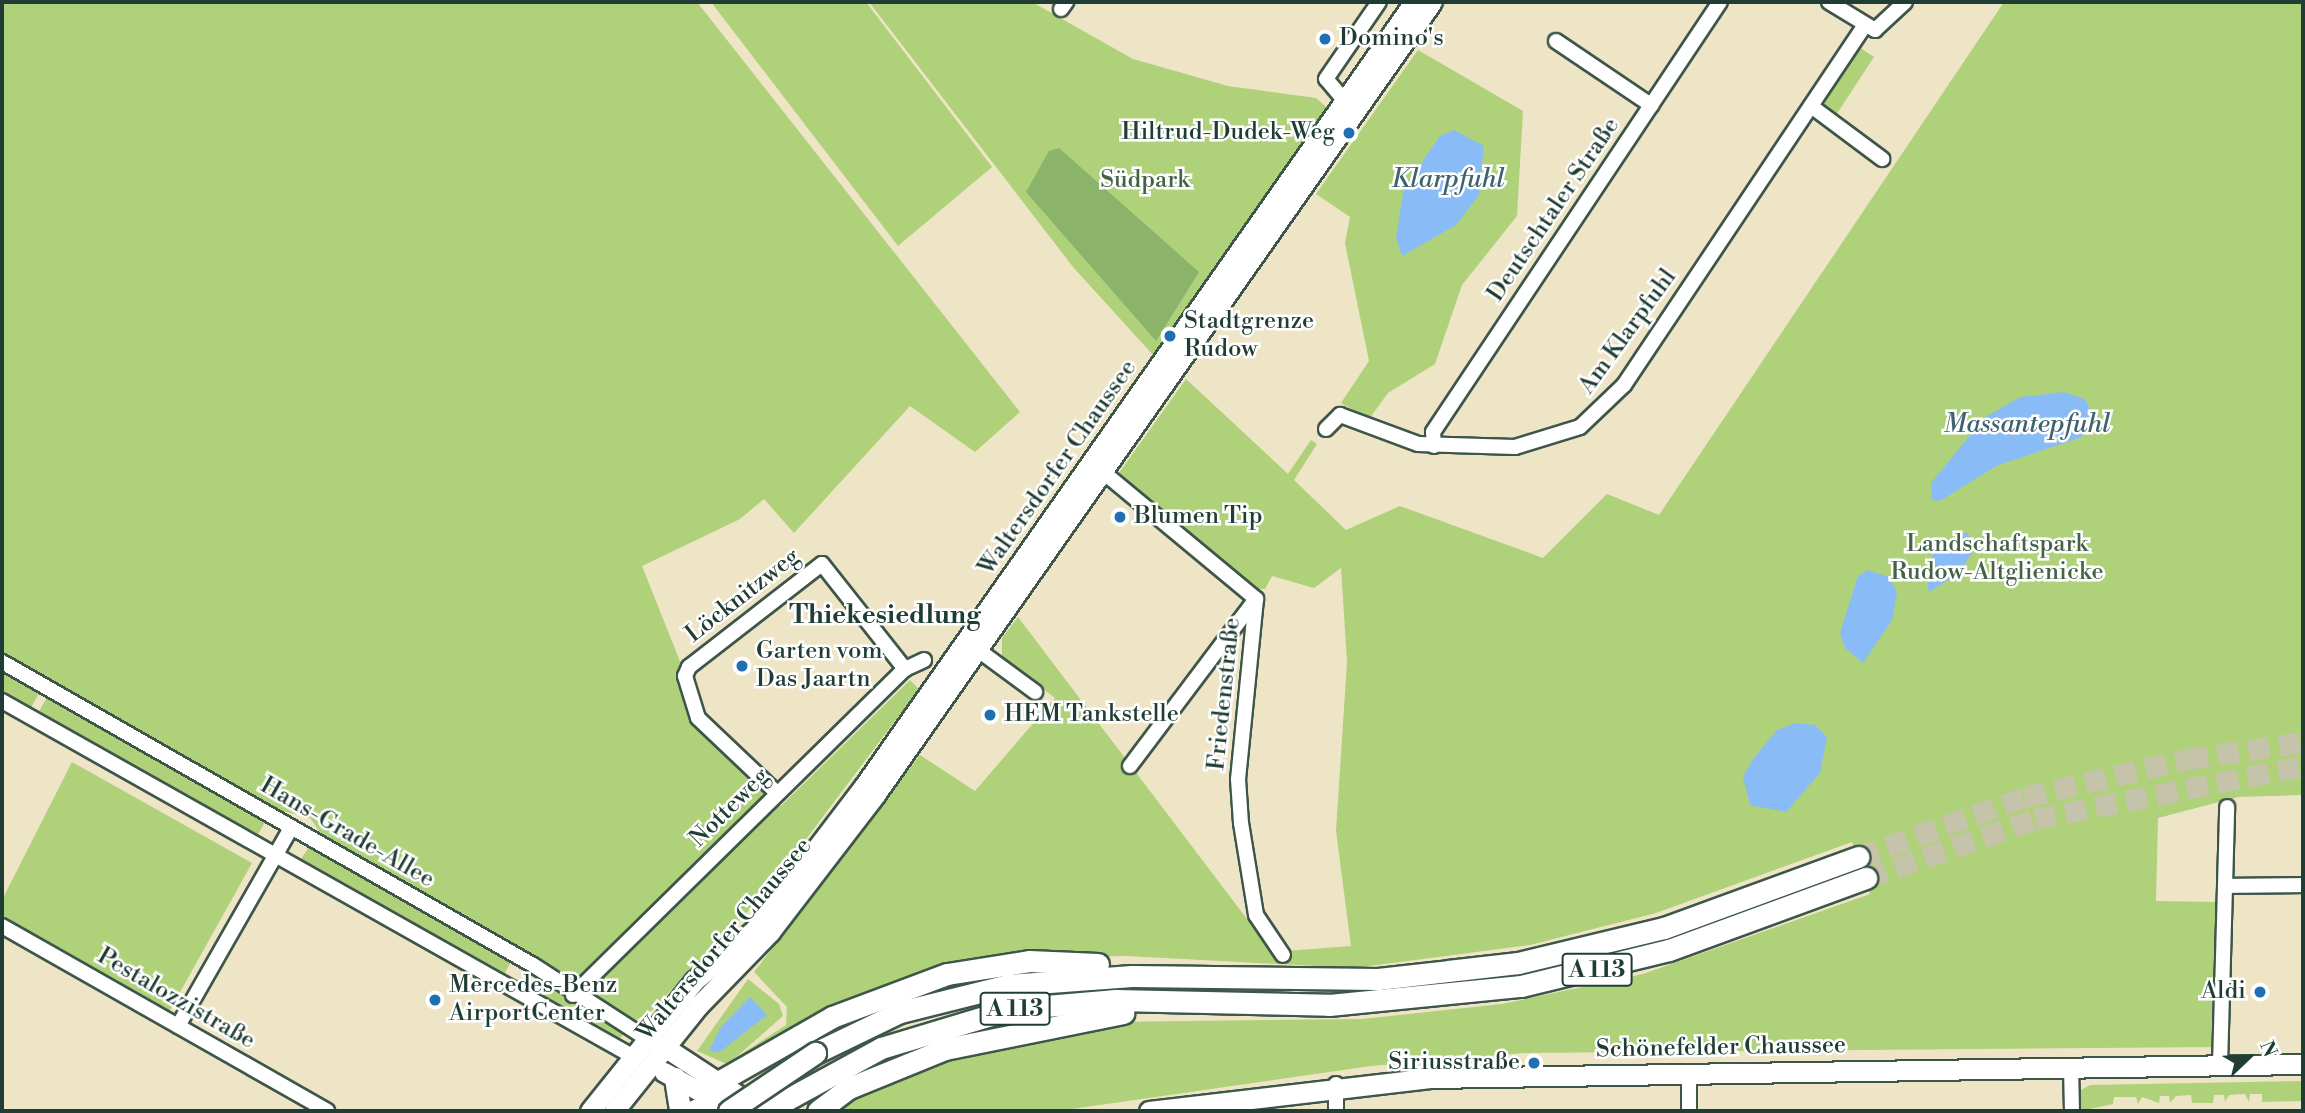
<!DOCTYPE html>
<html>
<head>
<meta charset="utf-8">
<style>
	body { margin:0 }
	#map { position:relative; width:2305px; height:1113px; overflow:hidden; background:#eee4c6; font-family:"Libre Bodoni",serif }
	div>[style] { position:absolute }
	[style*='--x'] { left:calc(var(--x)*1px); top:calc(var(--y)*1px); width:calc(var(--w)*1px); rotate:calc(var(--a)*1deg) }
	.green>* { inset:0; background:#afd17a }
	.forest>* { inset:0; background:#8bb36a }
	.water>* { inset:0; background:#89bbf6 }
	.highway-tunnel>* { height:21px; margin-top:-10.5px; transform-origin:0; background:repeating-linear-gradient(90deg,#c5c3a9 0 21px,transparent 0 31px) }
	.roads { filter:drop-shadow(2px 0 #3e564a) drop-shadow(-2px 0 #3e564a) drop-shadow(0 2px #3e564a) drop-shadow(0 -2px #3e564a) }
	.minor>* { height:14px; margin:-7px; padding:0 7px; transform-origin:7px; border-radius:7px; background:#fff }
	.major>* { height:19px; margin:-9.5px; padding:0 9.5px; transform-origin:9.5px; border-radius:9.5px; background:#fff }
	.highway>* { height:21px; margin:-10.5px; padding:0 10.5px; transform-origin:10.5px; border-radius:10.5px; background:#fff }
	.bridges { filter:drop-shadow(2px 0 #3e564a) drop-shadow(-2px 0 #3e564a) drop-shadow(0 2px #3e564a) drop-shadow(0 -2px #3e564a) }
	.highway-bridge>* { height:21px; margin:-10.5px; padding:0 10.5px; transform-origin:10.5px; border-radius:10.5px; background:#fff }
	.dots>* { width:19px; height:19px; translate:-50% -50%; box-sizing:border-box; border:4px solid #fff; border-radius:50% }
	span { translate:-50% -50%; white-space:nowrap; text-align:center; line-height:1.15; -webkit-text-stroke:5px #fff; paint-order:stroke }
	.shield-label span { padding:2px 5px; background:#fff; border:2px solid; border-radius:5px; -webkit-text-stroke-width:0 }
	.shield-label { font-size:23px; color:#1f3d34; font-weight:700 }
	.poi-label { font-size:24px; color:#1f3d34 }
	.left { translate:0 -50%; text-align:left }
	.right { translate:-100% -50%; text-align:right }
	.park-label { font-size:24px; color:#436246 }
	.street-label { font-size:24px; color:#1f3d34 }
	.water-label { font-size:26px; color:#3f636e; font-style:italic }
	.neighbourhood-label { font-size:26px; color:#1f3d34; font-weight:700 }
	.frame { position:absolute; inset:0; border:4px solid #1f3d34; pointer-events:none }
	.north { position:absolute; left:2214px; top:1022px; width:70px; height:70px; -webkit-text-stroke:5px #fff; paint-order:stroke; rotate:67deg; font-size:19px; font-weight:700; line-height:28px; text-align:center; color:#1f3d34 }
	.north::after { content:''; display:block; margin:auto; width:24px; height:32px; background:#1f3d34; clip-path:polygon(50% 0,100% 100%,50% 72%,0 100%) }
</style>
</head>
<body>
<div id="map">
	<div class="green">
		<i style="clip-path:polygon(2px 2px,697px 2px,1020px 412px,975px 452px,910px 406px,794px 533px,764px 499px,740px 519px,642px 566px,681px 664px,691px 712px,781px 806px,910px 680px,919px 689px,764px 895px,651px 1011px,636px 1020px,626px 1017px,538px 959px,324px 838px,310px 818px,271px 808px,2px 656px)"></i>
		<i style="clip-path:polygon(711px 2px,866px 2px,992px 167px,898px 246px)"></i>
		<i style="clip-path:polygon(869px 2px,1032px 2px,1133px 59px,1228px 86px,1316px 98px,1331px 111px,1154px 356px,1073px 267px)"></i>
		<i style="clip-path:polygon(2004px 2px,2303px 2px,2303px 789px,2301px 795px,2238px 797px,2158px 818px,2156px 901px,2221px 902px,2217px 1047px,1524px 1053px,1371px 1066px,1058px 1111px,824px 1111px,954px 1054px,1104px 1022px,1362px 1019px,1502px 1004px,1643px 974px,1870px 894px,1852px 842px,1656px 913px,1530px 945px,1354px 968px,1127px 956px,986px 958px,900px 979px,808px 1017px,729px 1065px,697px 1051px,748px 979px,779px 1004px,783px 1016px,735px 1058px,786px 1025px,787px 1007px,754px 972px,920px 755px,975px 791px,1055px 698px,1002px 657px,1002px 638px,1018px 617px,1272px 952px,1351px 946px,1336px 831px,1347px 662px,1341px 568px,1314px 588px,1272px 576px,1265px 589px,1255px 589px,1119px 473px,1186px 379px,1288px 474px,1311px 440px,1317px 444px,1294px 480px,1346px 530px,1400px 506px,1543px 558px,1607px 494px,1659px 515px)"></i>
		<i style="clip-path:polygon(1856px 45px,1874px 57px,1836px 115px,1825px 107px,1823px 95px)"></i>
		<i style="clip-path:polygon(1418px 50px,1523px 111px,1517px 216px,1462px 285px,1435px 364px,1388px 393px,1369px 419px,1341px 403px,1369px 361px,1345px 243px,1350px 217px,1316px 194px)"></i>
		<i style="clip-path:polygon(2px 668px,41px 690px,29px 711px,2px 695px)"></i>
		<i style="clip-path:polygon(49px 694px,267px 818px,258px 835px,37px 715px)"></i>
		<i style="clip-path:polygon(72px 762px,252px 863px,169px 1012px,2px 917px,2px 900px)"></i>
		<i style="clip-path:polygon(309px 847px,512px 960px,502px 978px,298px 864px)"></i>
		<i style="clip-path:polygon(537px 975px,566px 997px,624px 1034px,620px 1038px,528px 990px)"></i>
		<i style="clip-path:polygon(2303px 1081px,2303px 1101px,2262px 1102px,2262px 1094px,2250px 1094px,2249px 1102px,2245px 1094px,2229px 1095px,2225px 1102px,2224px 1095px,2214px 1095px,2213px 1103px,2192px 1103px,2191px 1095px,2176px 1096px,2170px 1103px,2169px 1096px,2160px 1096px,2159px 1103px,2142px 1097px,2138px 1104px,2136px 1097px,2114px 1097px,2113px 1104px,2081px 1111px,2081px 1090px,2090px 1085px)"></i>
	</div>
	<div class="forest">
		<i style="clip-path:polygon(1059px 148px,1199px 272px,1156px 341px,1026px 192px,1049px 151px)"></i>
	</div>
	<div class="water">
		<i style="clip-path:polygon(1454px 130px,1484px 146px,1479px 195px,1456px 225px,1402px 256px,1396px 238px,1404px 188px,1440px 136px)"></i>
		<i style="clip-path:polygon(2064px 392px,2085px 399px,2092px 413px,2082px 437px,1996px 466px,1940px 501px,1932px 500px,1931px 483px,1984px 418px,2020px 397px)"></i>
		<i style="clip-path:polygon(1967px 532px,1975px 548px,1959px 573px,1929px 592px,1926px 573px,1934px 552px)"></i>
		<i style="clip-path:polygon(1868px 570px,1889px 577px,1897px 592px,1892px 620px,1863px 663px,1845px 648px,1840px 633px,1858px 576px)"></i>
		<i style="clip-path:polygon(1796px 723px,1815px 725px,1827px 737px,1820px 773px,1786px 812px,1750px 805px,1743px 777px,1753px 759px,1777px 730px)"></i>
		<i style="clip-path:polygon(750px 997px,767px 1015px,720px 1052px,709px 1051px,721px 1027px)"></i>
	</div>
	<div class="highway-tunnel">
		<i style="--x:1858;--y:857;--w:177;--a:-19.8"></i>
		<i style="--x:2025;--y:797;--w:166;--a:-13.2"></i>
		<i style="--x:2187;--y:759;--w:117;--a:-8.3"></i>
		<i style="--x:1866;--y:878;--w:179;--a:-19.2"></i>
		<i style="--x:2035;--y:819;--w:273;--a:-11.2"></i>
	</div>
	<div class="roads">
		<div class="minor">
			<i style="--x:1829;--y:2;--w:54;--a:31.3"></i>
			<i style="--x:1875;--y:30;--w:41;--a:-43"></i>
			<i style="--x:1061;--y:9;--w:9;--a:-54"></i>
			<i style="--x:1556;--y:41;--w:115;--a:34"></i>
			<i style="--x:1349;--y:106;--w:35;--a:-130"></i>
			<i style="--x:1326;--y:79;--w:93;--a:-55.5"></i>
			<i style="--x:1811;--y:106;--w:89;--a:36.7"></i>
			<i style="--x:1326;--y:429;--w:20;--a:-45"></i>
			<i style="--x:1340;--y:415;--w:83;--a:20.4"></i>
			<i style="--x:1418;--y:444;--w:97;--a:1.8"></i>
			<i style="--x:1515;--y:447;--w:68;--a:-17.1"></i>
			<i style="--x:1580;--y:427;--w:61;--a:-43.7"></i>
			<i style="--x:1624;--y:385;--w:432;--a:-56.2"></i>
			<i style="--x:1434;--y:446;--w:14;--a:-94"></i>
			<i style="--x:1433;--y:432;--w:517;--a:-56.28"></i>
			<i style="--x:1096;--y:466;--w:208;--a:39.7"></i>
			<i style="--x:1256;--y:599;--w:181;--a:95.7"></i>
			<i style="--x:1238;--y:779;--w:44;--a:86.1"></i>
			<i style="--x:1241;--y:823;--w:93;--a:80.7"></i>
			<i style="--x:1256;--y:915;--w:48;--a:56"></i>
			<i style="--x:970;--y:644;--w:81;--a:36.4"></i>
			<i style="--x:2;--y:662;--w:611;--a:29.71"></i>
			<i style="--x:533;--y:965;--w:145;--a:32.9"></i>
			<i style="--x:2;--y:701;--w:723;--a:29.4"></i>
			<i style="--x:1130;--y:766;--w:209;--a:-53"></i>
			<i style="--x:777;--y:793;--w:109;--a:-136.5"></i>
			<i style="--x:698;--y:718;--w:44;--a:-107.2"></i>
			<i style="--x:685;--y:676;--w:10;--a:-66"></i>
			<i style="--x:689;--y:667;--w:168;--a:-37.8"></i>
			<i style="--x:822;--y:564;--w:134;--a:51.7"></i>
			<i style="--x:2225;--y:886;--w:78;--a:-0.7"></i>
			<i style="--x:2;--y:926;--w:374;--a:29.6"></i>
			<i style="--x:573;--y:995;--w:465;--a:-44.5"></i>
			<i style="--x:905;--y:669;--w:21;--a:-25"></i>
			<i style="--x:178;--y:1026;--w:228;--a:-60.3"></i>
			<i style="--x:2220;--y:1065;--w:258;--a:-88.4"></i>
			<i style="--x:2071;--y:1067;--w:44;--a:88.7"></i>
			<i style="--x:1689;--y:1074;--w:37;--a:90"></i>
			<i style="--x:1336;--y:1111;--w:27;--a:-90"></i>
		</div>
		<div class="major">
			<i style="--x:666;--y:1048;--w:108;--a:33.2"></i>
			<i style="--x:664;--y:1072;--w:72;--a:28.4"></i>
			<i style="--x:590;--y:1111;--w:166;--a:-51.3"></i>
			<i style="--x:694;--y:981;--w:80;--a:-40.4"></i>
			<i style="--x:755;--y:929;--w:180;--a:-52.7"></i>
			<i style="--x:864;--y:786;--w:958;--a:-54.95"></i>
			<i style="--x:614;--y:1111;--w:136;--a:-51.3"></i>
			<i style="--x:699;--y:1005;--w:102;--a:-45.8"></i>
			<i style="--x:770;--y:932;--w:173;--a:-52.5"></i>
			<i style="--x:875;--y:795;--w:969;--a:-54.92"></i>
			<i style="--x:1149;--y:1111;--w:283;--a:-6.7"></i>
			<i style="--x:1430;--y:1078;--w:873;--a:-0.92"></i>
		</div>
		<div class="highway">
			<i style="--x:815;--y:1053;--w:94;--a:-25.8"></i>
			<i style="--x:900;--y:1012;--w:111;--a:-14"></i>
			<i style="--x:1008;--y:985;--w:124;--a:-4.2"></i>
			<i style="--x:1132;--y:976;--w:246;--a:0.7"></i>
			<i style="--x:1378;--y:979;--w:141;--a:-6.5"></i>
			<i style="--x:1518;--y:963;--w:150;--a:-13.5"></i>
			<i style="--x:1664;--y:928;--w:207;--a:-20.1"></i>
			<i style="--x:675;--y:1078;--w:33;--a:81"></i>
			<i style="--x:720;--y:1081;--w:129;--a:-29.7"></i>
			<i style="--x:832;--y:1017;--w:123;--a:-20.5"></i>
			<i style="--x:947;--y:974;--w:83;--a:-9"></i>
			<i style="--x:1029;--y:961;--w:69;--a:2.5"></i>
			<i style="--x:693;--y:1111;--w:27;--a:-24"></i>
			<i style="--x:766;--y:1111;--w:131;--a:-28.7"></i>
			<i style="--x:881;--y:1048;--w:136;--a:-16.7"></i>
			<i style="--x:1011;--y:1009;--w:105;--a:-4.9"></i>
			<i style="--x:1116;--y:1000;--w:213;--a:1.3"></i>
			<i style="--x:1329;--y:1005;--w:193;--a:-5.7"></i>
			<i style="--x:1521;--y:986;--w:152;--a:-13.7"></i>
			<i style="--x:1669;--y:950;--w:210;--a:-20.1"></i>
			<i style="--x:818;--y:1111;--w:39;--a:-37"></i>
			<i style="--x:849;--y:1088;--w:104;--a:-22.1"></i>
			<i style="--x:945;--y:1049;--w:182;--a:-11.4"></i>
		</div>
	</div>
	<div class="bridges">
		<div class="highway-bridge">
			<i style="--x:729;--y:1111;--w:104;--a:-34"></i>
		</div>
	</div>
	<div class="dots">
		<i style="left:1325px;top:39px;background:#1f6fb2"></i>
		<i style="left:1349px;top:133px;background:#1f6fb2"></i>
		<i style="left:1170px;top:336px;background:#1f6fb2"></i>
		<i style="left:1120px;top:517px;background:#1f6fb2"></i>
		<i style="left:742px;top:666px;background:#1f6fb2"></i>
		<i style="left:990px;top:715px;background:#1f6fb2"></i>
		<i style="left:2260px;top:992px;background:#1f6fb2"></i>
		<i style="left:435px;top:1000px;background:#1f6fb2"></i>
		<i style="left:1534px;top:1063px;background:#1f6fb2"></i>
	</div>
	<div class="shield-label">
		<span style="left:1597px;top:970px">A 113</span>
		<span style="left:1015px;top:1009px">A 113</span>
	</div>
	<div class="poi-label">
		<span class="left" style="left:1339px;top:39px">Domino's</span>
		<span class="right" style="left:1335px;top:133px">Hiltrud-Dudek-Weg</span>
		<span class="left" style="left:1184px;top:336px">Stadtgrenze<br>Rudow</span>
		<span class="left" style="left:1134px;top:517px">Blumen Tip</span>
		<span class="left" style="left:756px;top:666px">Garten vom<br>Das Jaartn</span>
		<span class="left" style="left:1004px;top:715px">HEM Tankstelle</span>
		<span class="left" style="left:449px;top:1000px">Mercedes-Benz<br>AirportCenter</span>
		<span class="right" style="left:2246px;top:992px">Aldi</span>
		<span class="right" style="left:1520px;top:1063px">Siriusstraße</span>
	</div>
	<div class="park-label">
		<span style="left:1145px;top:181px">Südpark</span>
		<span style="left:1997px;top:559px">Landschaftspark<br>Rudow-Altglienicke</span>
	</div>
	<div class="street-label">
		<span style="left:1554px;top:210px;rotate:-56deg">Deutschtaler Straße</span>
		<span style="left:1628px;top:332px;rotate:-54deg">Am Klarpfuhl</span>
		<span style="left:1058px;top:468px;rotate:-55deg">Waltersdorfer Chaussee</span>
		<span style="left:743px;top:596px;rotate:-38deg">Löcknitzweg</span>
		<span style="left:1225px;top:694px;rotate:-84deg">Friedenstraße</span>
		<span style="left:730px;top:808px;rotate:-45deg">Notteweg</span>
		<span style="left:347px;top:833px;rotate:30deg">Hans-Grade-Allee</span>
		<span style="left:725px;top:940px;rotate:-50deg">Waltersdorfer Chaussee</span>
		<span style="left:176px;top:999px;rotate:30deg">Pestalozzistraße</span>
		<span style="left:1721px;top:1048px;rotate:-1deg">Schönefelder Chaussee</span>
	</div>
	<div class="water-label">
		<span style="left:1448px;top:180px">Klarpfuhl</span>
		<span style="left:2027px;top:425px">Massantepfuhl</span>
	</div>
	<div class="neighbourhood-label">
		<span style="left:885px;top:616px">Thiekesiedlung</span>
	</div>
	<div class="frame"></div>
	<div class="north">N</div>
</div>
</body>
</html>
